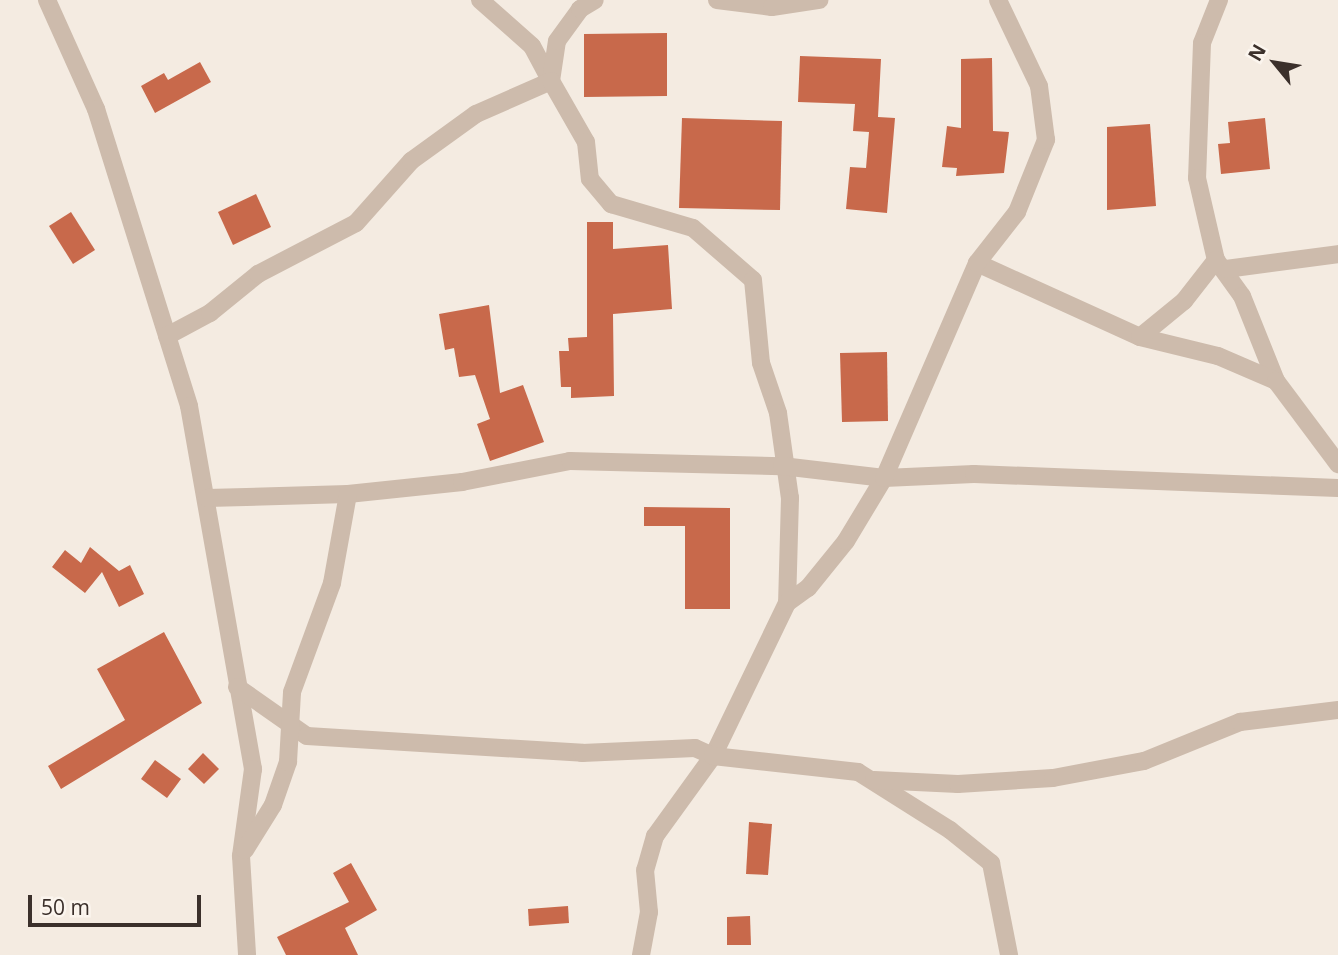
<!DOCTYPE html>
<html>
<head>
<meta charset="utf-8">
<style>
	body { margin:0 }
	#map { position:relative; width:1338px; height:955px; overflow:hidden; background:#f4ebe1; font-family:"Open Sans",sans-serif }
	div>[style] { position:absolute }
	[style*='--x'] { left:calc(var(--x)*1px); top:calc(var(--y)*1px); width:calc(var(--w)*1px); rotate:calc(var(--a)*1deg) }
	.building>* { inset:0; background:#c8694b }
	.minor>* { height:18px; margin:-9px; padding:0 9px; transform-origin:9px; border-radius:9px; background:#cdbbac }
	span { translate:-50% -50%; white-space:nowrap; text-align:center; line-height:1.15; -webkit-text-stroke:5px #fbf5ee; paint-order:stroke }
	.north { position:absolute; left:1240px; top:28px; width:70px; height:70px; -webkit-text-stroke:5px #fbf5ee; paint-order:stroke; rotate:300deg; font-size:19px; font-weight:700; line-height:28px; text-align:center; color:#3b302b }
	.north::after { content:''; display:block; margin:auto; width:24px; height:32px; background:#3b302b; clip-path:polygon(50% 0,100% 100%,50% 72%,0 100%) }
	.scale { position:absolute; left:28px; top:895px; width:173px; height:32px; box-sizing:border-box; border:4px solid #3b302b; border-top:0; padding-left:9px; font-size:21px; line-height:24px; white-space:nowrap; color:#3b302b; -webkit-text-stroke:5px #fbf5ee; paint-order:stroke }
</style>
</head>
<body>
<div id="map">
	<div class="building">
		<i style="clip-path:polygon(667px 33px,667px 96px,584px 97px,584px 34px)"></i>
		<i style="clip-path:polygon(800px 56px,881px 59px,878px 117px,895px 118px,887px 213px,846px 209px,850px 167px,866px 168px,869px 132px,853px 131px,855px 104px,798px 102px)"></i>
		<i style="clip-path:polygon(992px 58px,993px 131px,1009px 132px,1004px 173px,956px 176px,957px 168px,942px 167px,947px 126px,961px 128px,961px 59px)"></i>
		<i style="clip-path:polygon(200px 62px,211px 82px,155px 113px,141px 86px,164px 73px,168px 80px)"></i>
		<i style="clip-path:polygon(682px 118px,782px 121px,780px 210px,679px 208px)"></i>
		<i style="clip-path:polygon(1265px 118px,1270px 169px,1221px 174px,1218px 144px,1230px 143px,1228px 122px)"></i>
		<i style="clip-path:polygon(1150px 124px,1156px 206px,1107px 210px,1107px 127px)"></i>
		<i style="clip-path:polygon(256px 194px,271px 227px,233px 245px,218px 212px)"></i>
		<i style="clip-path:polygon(71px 212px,95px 250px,73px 264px,49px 226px)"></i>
		<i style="clip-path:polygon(587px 222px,613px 222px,613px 249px,668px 245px,672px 309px,613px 314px,614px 396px,571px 398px,571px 387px,561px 387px,559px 351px,569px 351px,568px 338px,587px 337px)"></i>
		<i style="clip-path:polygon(489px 305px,500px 393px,523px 385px,544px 442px,490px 461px,477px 424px,490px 419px,475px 375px,459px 377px,454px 348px,445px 350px,439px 314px)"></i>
		<i style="clip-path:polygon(887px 352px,888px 421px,842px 422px,840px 353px)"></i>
		<i style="clip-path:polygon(644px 507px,730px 508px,730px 609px,685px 609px,685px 526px,644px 526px)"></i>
		<i style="clip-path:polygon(90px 547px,119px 571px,130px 565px,144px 594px,119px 607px,102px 572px,85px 593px,52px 567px,65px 550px,81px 563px)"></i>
		<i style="clip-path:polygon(164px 632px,202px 703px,61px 789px,48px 766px,125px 720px,97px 669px)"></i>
		<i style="clip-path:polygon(203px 753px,219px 769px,204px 784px,188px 769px)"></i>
		<i style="clip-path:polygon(155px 760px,181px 779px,167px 798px,141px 779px)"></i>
		<i style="clip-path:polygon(749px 822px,772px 824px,768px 875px,746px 874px)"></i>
		<i style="clip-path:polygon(351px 863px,377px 910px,345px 928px,358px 955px,286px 955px,277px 937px,349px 902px,333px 873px)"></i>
		<i style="clip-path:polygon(568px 906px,569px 923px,529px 926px,528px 909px)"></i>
		<i style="clip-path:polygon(750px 916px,751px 945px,727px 945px,727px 917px)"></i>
	</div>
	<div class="minor">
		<i style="--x:47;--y:0;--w:120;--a:65.8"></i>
		<i style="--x:96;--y:109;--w:311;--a:72.6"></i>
		<i style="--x:189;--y:406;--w:369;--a:80"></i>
		<i style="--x:253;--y:769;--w:88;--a:97.9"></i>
		<i style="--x:241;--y:856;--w:99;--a:86.5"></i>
		<i style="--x:480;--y:0;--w:69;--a:41.5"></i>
		<i style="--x:532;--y:46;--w:40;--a:62"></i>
		<i style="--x:551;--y:81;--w:40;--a:-81.5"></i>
		<i style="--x:557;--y:41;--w:39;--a:-54"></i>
		<i style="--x:580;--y:9;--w:17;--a:-31"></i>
		<i style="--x:717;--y:0;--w:55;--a:7.3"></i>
		<i style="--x:772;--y:7;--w:48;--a:-8.5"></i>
		<i style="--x:1219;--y:0;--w:46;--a:111.6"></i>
		<i style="--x:1202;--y:43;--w:135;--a:92.1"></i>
		<i style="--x:1197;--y:178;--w:84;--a:77"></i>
		<i style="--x:1216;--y:260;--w:44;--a:54.2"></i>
		<i style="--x:1242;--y:296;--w:92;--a:68.2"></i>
		<i style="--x:977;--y:263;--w:179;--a:24.4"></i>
		<i style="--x:1140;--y:337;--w:80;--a:13.7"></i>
		<i style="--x:1218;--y:356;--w:63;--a:23.3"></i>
		<i style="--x:1276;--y:381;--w:104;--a:53.2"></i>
		<i style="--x:1226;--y:269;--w:113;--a:-7.6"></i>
		<i style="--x:167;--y:336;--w:49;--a:-28.1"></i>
		<i style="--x:210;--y:313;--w:62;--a:-39.1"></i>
		<i style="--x:258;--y:274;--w:110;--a:-27.5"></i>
		<i style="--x:356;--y:223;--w:83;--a:-48.4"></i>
		<i style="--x:411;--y:161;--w:80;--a:-35.9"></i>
		<i style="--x:476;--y:114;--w:82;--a:-23.7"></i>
		<i style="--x:551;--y:81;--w:70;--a:60.2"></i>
		<i style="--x:586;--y:142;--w:37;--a:84"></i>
		<i style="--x:590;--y:179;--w:33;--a:50"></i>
		<i style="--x:611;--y:204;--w:85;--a:16.3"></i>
		<i style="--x:693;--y:228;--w:79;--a:40.9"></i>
		<i style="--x:753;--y:280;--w:83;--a:84.5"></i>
		<i style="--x:761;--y:363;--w:53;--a:71.2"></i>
		<i style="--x:778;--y:413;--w:86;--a:82"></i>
		<i style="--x:790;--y:498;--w:105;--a:91.6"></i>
		<i style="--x:787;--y:603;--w:170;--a:115.8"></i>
		<i style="--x:713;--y:756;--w:99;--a:125.9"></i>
		<i style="--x:655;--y:836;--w:35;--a:106"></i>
		<i style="--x:645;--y:870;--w:42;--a:84.6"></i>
		<i style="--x:649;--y:912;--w:44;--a:100.5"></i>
		<i style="--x:1140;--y:337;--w:57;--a:-39.3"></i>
		<i style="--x:1184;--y:301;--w:52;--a:-52"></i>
		<i style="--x:207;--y:498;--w:141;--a:-1.6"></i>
		<i style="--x:348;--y:494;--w:115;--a:-6"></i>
		<i style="--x:462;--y:482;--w:110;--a:-11"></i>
		<i style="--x:570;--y:461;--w:212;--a:1.4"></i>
		<i style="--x:782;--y:466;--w:103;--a:6.7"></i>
		<i style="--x:884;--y:478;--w:90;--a:-2.5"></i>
		<i style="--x:974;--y:474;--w:364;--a:2.2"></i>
		<i style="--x:787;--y:603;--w:26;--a:-36"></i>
		<i style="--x:808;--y:588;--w:60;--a:-51"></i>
		<i style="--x:846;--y:541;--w:74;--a:-58.9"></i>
		<i style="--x:884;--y:478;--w:234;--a:-66.6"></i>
		<i style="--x:977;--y:263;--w:65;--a:-51.9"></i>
		<i style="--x:1017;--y:212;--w:78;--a:-68.1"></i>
		<i style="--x:1046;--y:140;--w:54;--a:-97.4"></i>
		<i style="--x:1039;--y:86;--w:95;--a:-115.5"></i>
		<i style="--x:237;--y:687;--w:85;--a:35"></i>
		<i style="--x:307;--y:736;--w:276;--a:3.5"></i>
		<i style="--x:582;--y:753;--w:113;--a:-2.5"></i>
		<i style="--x:695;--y:748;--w:20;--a:24"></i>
		<i style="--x:713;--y:756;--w:146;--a:6.3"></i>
		<i style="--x:858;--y:772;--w:109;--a:32.2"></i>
		<i style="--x:950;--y:830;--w:53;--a:38.8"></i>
		<i style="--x:991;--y:863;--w:94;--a:78.9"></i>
		<i style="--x:874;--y:780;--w:84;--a:2.7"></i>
		<i style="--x:958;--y:784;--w:95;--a:-3.6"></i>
		<i style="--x:1053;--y:778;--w:93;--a:-10.6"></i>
		<i style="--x:1144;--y:761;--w:104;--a:-22.1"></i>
		<i style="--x:1240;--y:722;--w:99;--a:-7"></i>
		<i style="--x:245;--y:850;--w:53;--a:-58.1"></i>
		<i style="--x:273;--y:805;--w:46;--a:-70.8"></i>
		<i style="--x:288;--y:762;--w:70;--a:-86.7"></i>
		<i style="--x:292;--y:692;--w:116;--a:-69.8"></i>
		<i style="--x:332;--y:583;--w:90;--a:-79.8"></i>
	</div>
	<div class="north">N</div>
	<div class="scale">50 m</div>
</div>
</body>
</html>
